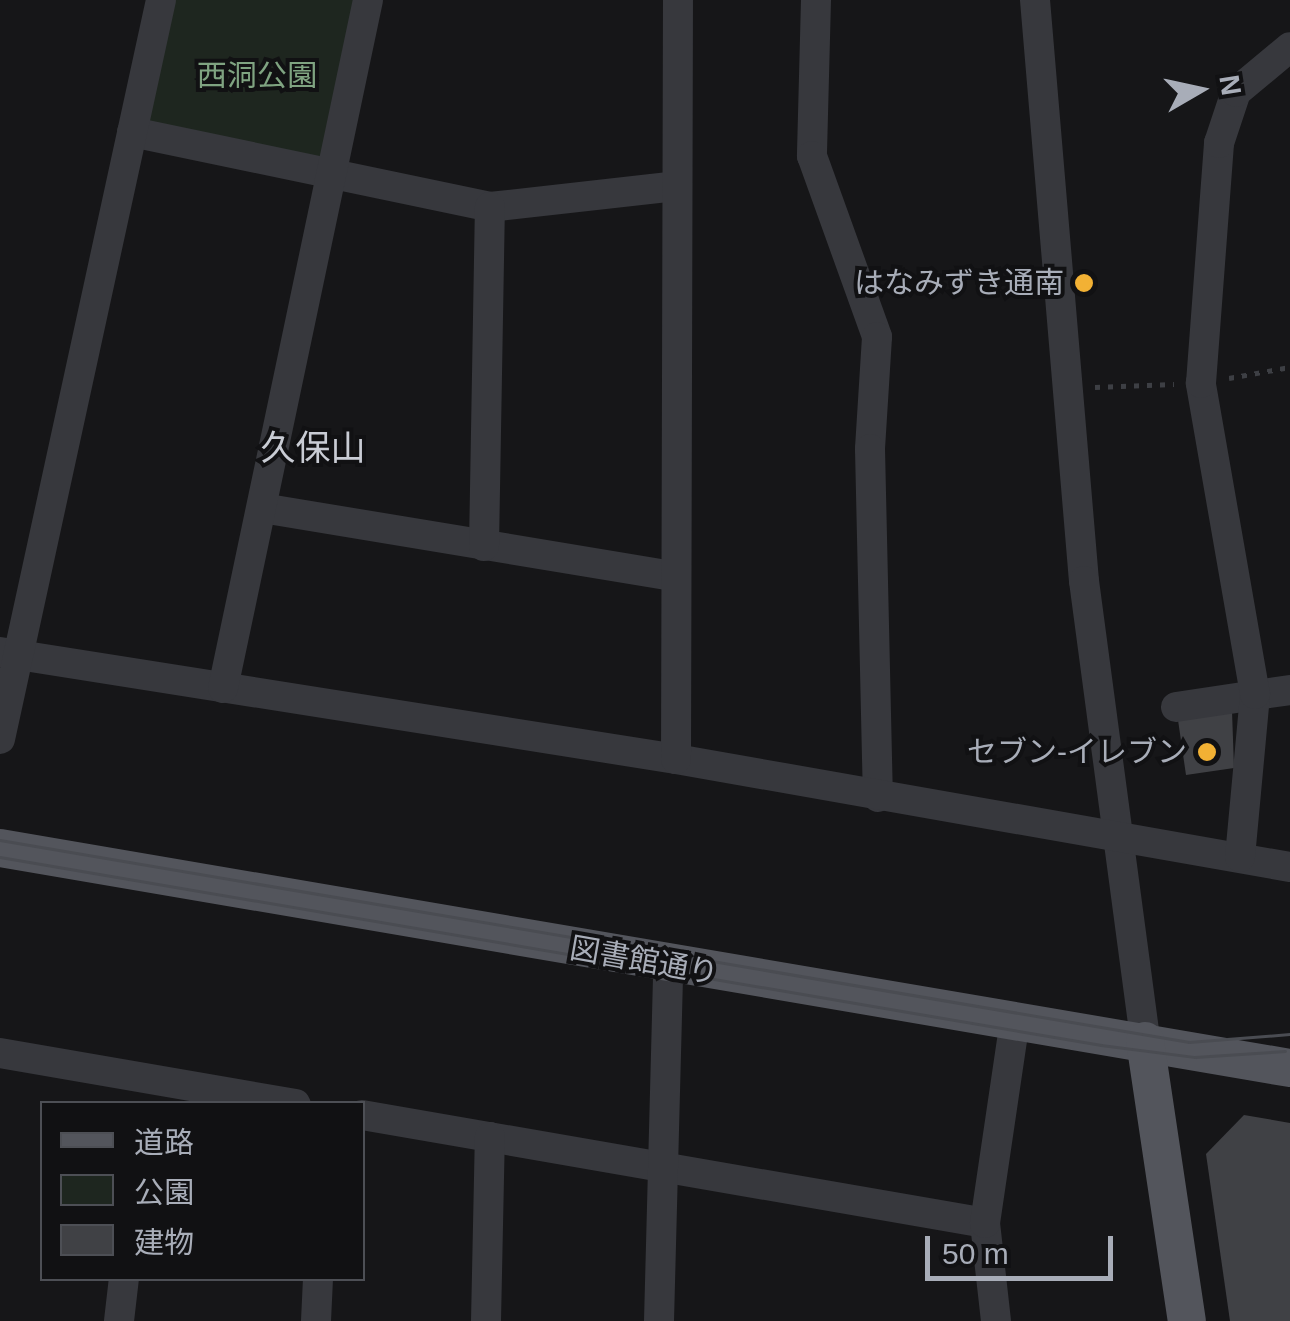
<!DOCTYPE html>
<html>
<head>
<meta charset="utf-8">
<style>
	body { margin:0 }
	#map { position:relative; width:1290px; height:1321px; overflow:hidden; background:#161618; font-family:Arial,"Noto Sans JP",sans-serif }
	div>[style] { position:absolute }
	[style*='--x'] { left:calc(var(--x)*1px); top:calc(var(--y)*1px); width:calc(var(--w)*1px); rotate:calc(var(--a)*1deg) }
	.green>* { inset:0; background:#1e261f }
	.building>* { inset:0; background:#404145 }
	.path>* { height:5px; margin-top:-2.5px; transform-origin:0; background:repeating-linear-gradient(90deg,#3d3f44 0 5px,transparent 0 13px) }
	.minor>* { height:30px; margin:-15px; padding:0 15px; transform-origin:15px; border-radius:15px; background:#37383d }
	.major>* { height:38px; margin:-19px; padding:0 19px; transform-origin:19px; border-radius:19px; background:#53555c }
	.tram>* { height:2.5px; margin:-1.25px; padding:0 1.25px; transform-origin:1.25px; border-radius:1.25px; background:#4a4c52 }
	.dots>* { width:28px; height:28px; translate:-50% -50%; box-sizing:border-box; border:5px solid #111113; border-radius:50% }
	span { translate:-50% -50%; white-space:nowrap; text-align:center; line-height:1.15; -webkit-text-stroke:8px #111113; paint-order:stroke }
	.park-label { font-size:30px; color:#7fa381 }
	.poi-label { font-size:30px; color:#a8adb8 }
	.right { translate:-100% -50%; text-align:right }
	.street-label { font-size:30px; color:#a8adb8 }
	.quarter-label { font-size:35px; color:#c9ccd4 }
	.legend { position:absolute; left:40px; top:1101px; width:325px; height:180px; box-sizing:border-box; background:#111113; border:2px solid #4d4f55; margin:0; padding:12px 18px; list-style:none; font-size:30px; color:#a8adb8 }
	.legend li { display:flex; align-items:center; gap:20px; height:50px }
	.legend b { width:50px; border:2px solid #4d4f55 }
	.north { position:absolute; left:1150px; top:40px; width:100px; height:100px; -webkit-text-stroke:8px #111113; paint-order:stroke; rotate:81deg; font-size:28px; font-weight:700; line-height:40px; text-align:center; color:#a8adb8 }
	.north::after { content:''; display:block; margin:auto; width:35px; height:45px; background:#a8adb8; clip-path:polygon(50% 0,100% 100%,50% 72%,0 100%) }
	.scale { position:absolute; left:925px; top:1236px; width:188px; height:45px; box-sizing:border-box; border:5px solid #a8adb8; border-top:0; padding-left:12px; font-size:30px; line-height:35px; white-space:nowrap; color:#a8adb8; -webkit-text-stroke:8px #111113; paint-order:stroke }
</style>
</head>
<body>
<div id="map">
	<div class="green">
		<i style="clip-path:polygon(171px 0,359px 0,327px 165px,142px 130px)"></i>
	</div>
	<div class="building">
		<i style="clip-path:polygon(1232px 711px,1234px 768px,1186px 775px,1178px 720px)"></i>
		<i style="clip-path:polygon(1244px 1115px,1290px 1123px,1290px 1321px,1230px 1321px,1206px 1154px)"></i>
	</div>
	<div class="path">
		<i style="--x:1229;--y:378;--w:62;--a:-10.2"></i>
		<i style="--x:1095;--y:387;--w:79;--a:-2.2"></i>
	</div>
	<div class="minor">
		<i style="--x:816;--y:0;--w:156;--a:91.5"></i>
		<i style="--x:812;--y:156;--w:192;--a:70.2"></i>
		<i style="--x:877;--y:337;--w:112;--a:93.6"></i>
		<i style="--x:870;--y:449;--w:348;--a:88.7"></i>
		<i style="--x:1035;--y:0;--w:583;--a:85.18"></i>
		<i style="--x:1084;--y:581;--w:464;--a:82.4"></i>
		<i style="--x:132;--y:132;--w:366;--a:11.8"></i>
		<i style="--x:490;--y:207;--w:187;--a:-6.4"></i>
		<i style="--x:262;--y:508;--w:416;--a:9.4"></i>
		<i style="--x:484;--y:546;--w:339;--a:-89"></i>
		<i style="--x:0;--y:652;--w:684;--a:8.99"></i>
		<i style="--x:676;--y:759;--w:623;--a:9.98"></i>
		<i style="--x:223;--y:688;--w:703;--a:-78.1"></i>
		<i style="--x:1176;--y:707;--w:115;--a:-8.5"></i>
		<i style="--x:0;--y:739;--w:756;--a:-77.71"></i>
		<i style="--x:676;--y:759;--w:759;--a:-89.85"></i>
		<i style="--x:1240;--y:857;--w:164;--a:-84.7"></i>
		<i style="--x:1255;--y:694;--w:316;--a:-99.9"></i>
		<i style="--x:1201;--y:383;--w:241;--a:-85.7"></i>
		<i style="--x:1219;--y:143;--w:54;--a:-71.6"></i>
		<i style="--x:1236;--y:92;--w:70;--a:-39.8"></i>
		<i style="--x:0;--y:1053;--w:300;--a:9.8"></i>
		<i style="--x:362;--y:1115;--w:632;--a:9.83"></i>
		<i style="--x:119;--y:1321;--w:43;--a:-83.4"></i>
		<i style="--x:316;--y:1321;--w:43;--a:-87.3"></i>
		<i style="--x:486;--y:1321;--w:184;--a:-88.8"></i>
		<i style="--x:659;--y:1321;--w:355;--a:-88.5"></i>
		<i style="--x:996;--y:1321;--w:99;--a:-96.4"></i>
		<i style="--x:985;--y:1223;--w:204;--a:-81.6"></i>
	</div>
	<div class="major">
		<i style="--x:0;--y:848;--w:1309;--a:9.68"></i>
		<i style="--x:1145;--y:1041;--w:283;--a:81.5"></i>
	</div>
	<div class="tram">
		<i style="--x:0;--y:840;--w:1206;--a:9.64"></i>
		<i style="--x:1189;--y:1042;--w:101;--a:-4.5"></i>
		<i style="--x:0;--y:857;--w:1117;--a:9.69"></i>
		<i style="--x:1101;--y:1045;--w:95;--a:7.3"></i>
		<i style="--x:1195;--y:1057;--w:90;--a:-3.8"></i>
	</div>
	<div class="dots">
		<i style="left:1084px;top:283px;background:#f2b134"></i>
		<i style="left:1207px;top:752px;background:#f2b134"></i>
	</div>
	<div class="park-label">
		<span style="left:257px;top:76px">西洞公園</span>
	</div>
	<div class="poi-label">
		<span class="right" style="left:1064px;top:283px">はなみずき通南</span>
		<span class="right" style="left:1187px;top:752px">セブン-イレブン</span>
	</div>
	<div class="street-label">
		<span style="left:644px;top:961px;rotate:10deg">図書館通り</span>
	</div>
	<div class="quarter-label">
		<span style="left:313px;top:448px">久保山</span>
	</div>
	<ul class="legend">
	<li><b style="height:12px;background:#53555c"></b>道路</li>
	<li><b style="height:28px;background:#1e261f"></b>公園</li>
	<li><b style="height:28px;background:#404145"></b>建物</li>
	</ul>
	<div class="north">N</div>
	<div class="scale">50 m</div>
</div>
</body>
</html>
